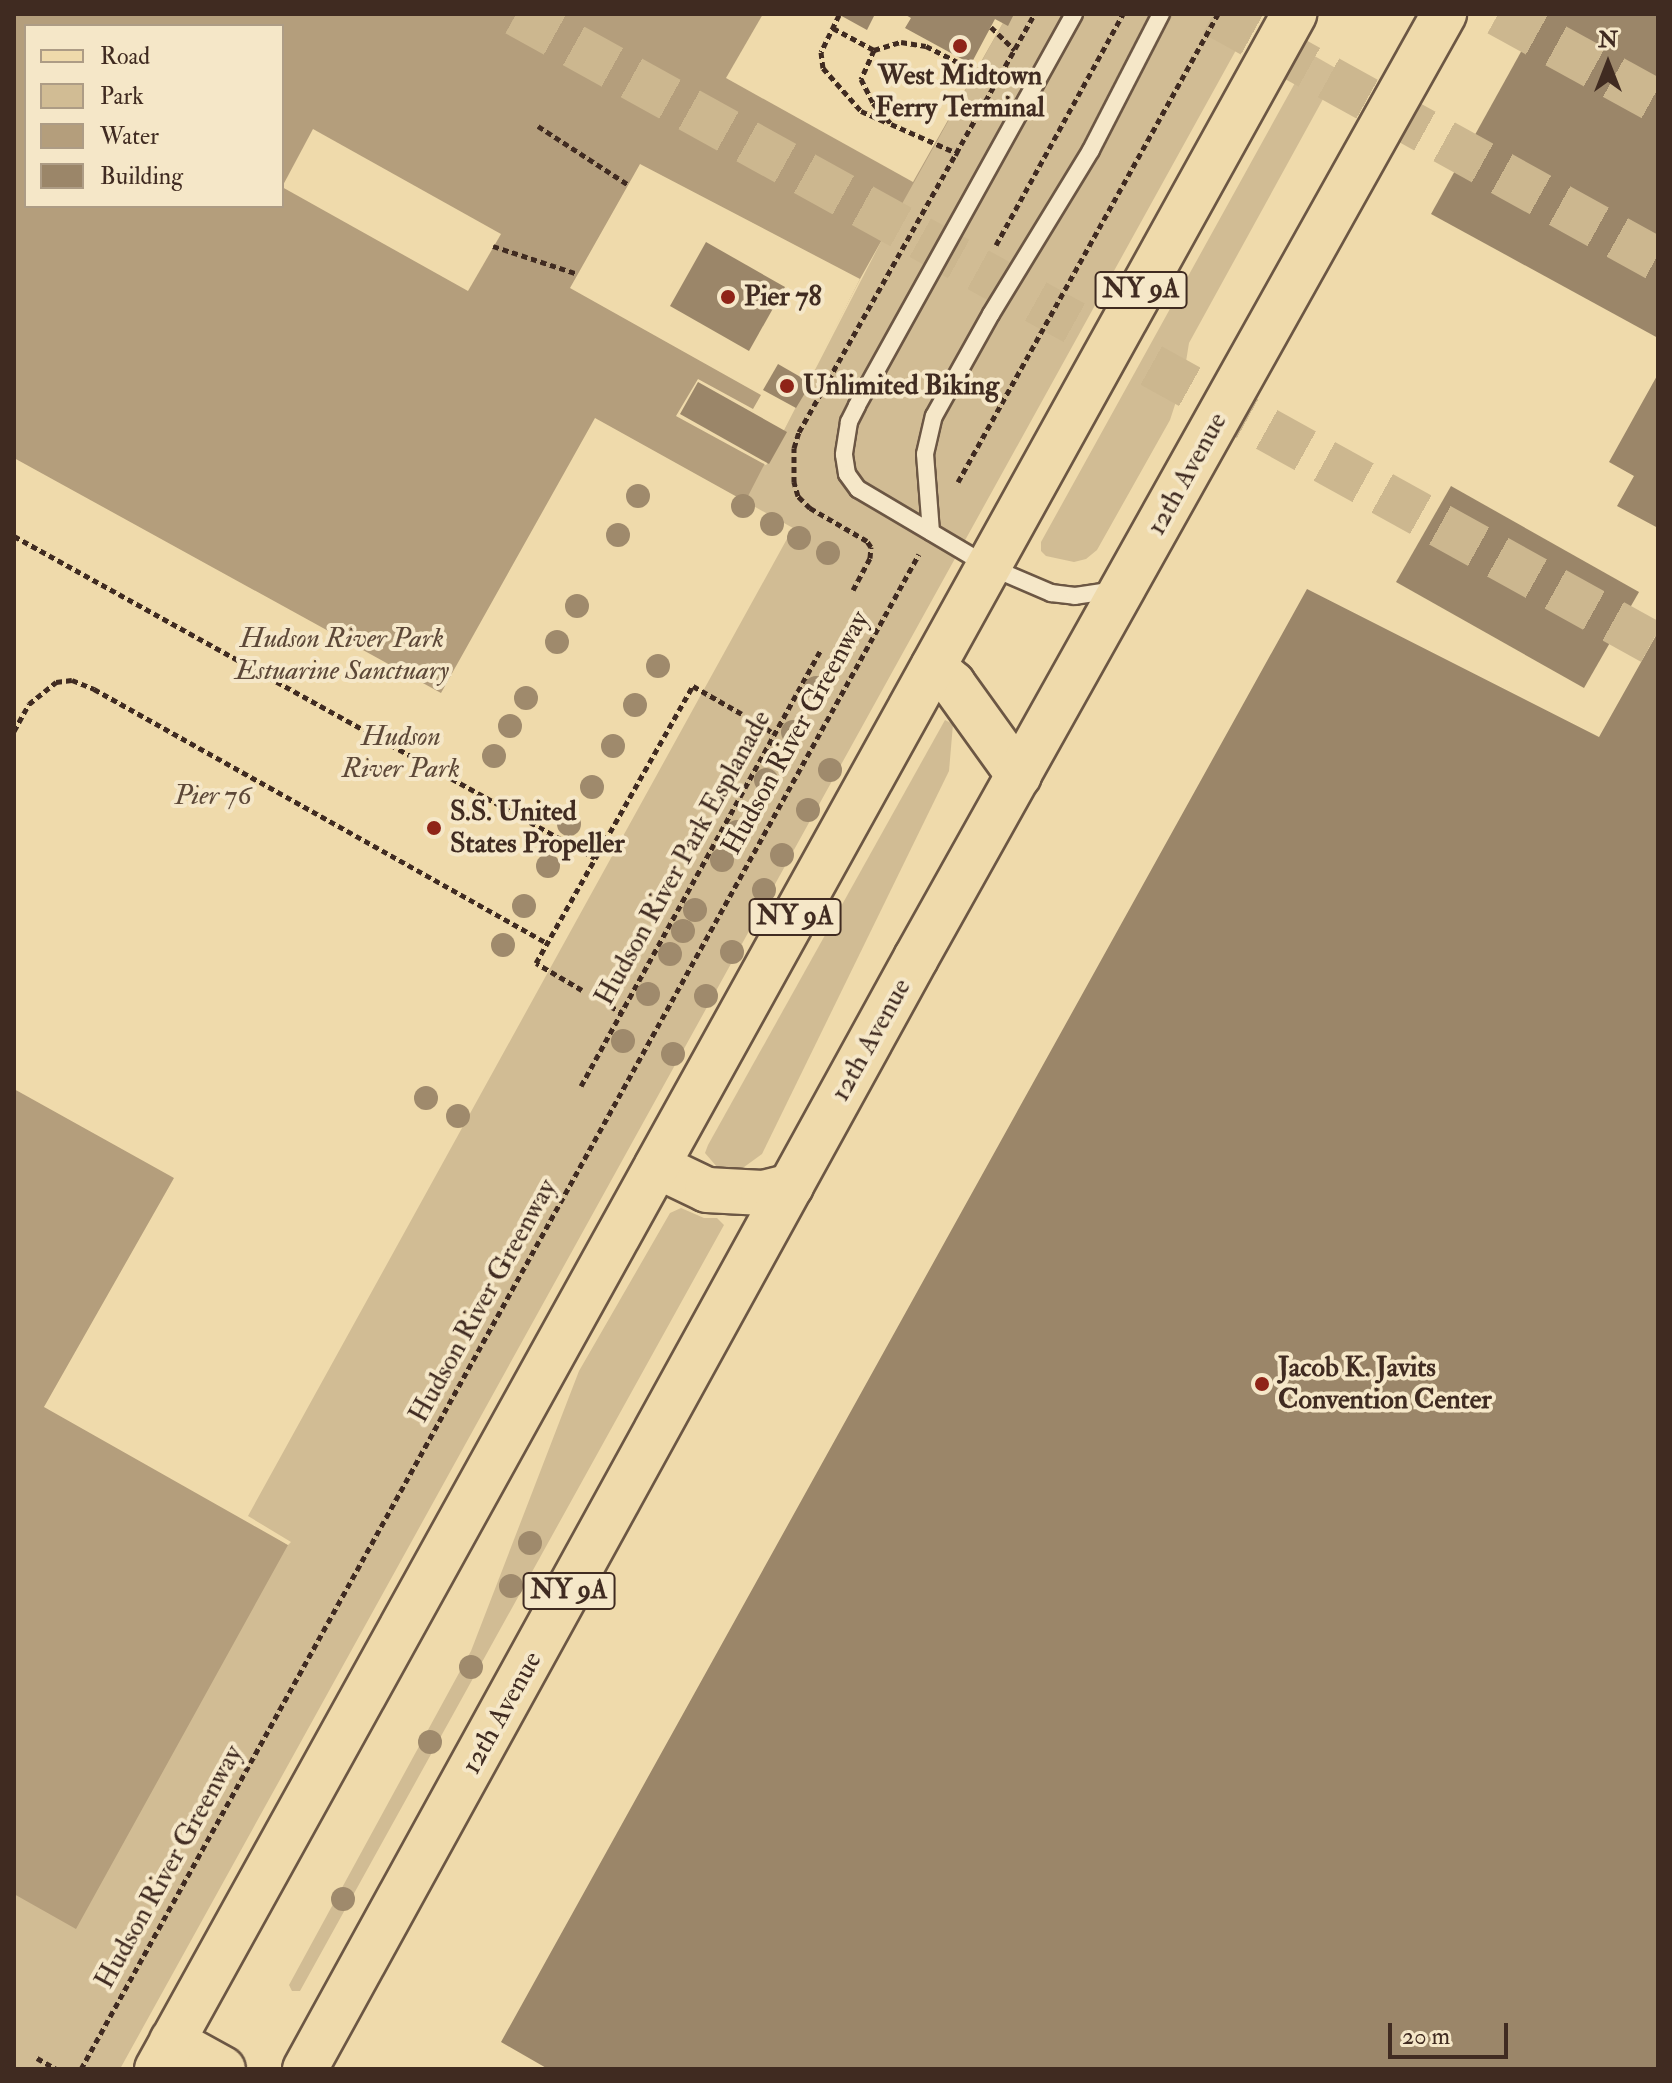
<!DOCTYPE html>
<html>
<head>
<meta charset="utf-8">
<style>
	body { margin:0 }
	#map { position:relative; width:1672px; height:2083px; overflow:hidden; background:#efdaab; font-family:"IM FELL Double Pica",serif }
	div>[style] { position:absolute }
	[style*='--x'] { left:calc(var(--x)*1px); top:calc(var(--y)*1px); width:calc(var(--w)*1px); rotate:calc(var(--a)*1deg) }
	.green>* { inset:0; background:#d1bc94 }
	.water>* { inset:0; background:#b49e7c }
	.pier>* { inset:0; background:#efdaab }
	.building>* { inset:0; background:#9b8669 }
	.highway-tunnel>* { height:44px; margin-top:-22px; transform-origin:0; background:repeating-linear-gradient(90deg,#ccb78f 0 44px,transparent 0 66px) }
	.path>* { height:5px; margin-top:-2.5px; transform-origin:0; background:repeating-linear-gradient(90deg,#402b21 0 6px,transparent 0 10px) }
	.roads { filter:drop-shadow(2px 0 #6c5744) drop-shadow(-2px 0 #6c5744) drop-shadow(0 2px #6c5744) drop-shadow(0 -2px #6c5744) }
	.lane>* { height:16px; margin:-8px; padding:0 8px; transform-origin:8px; border-radius:8px; background:#f5e7c8 }
	.primary>* { height:44px; margin:-22px; padding:0 22px; transform-origin:22px; border-radius:22px; background:#efdaab }
	.highway>* { height:44px; margin:-22px; padding:0 22px; transform-origin:22px; border-radius:22px; background:#efdaab }
	.trees>* { width:24px; height:24px; margin:-12px; border-radius:50%; background:#9f8a6c }
	.dots>* { width:22px; height:22px; translate:-50% -50%; box-sizing:border-box; border:4px solid #f5e7c8; border-radius:50% }
	span { translate:-50% -50%; white-space:nowrap; text-align:center; line-height:1.15; -webkit-text-stroke:8px #f5e7c8; paint-order:stroke }
	.shield-label span { padding:2px 6px; background:#f5e7c8; border:2px solid; border-radius:6px; -webkit-text-stroke-width:0 }
	.shield-label { font-size:26px; color:#402b21; font-weight:700 }
	.poi-label { font-size:28px; color:#402b21; font-weight:700 }
	.left { translate:0 -50%; text-align:left }
	.street-label { font-size:28px; color:#402b21 }
	.park-label { font-size:28px; color:#5d4838; font-style:italic }
	.frame { position:absolute; inset:0; border:16px solid #402b21; pointer-events:none }
	.legend { position:absolute; left:24px; top:24px; width:260px; height:184px; box-sizing:border-box; background:#f5e7c8; border:2px solid #ad9c85; margin:0; padding:10px 14px; list-style:none; font-size:24px; color:#402b21 }
	.legend li { display:flex; align-items:center; gap:16px; height:40px }
	.legend b { width:40px; border:2px solid #ad9c85 }
	.north { position:absolute; left:1568px; top:24px; width:80px; height:80px; -webkit-text-stroke:6px #f5e7c8; paint-order:stroke; rotate:0deg; font-size:22px; font-weight:700; line-height:32px; text-align:center; color:#402b21 }
	.north::after { content:''; display:block; margin:auto; width:28px; height:36px; background:#402b21; clip-path:polygon(50% 0,100% 100%,50% 72%,0 100%) }
	.scale { position:absolute; left:1388px; top:2023px; width:120px; height:36px; box-sizing:border-box; border:4px solid #402b21; border-top:0; padding-left:10px; font-size:24px; line-height:28px; white-space:nowrap; color:#402b21; -webkit-text-stroke:6px #f5e7c8; paint-order:stroke }
</style>
</head>
<body>
<div id="map">
	<div class="green">
		<i style="clip-path:polygon(483px 14px,1256px 14px,120px 2069px,14px 2069px,14px 106px,26px 206px,766px 465px,887px 230px)"></i>
		<i style="clip-path:polygon(1311px 54px,1339px 70px,1189px 343px,1183px 380px,1170px 420px,1097px 550px,1086px 559px,1074px 562px,1046px 556px,1041px 551px,1041px 542px)"></i>
		<i style="clip-path:polygon(945px 720px,953px 724px,949px 771px,762px 1154px,740px 1170px,717px 1167px,705px 1153px,708px 1145px)"></i>
		<i style="clip-path:polygon(681px 1208px,704px 1218px,717px 1218px,724px 1225px,300px 1991px,292px 1991px,289px 1985px,471px 1651px,579px 1371px,670px 1213px)"></i>
	</div>
	<div class="water">
		<i style="clip-path:polygon(evenodd,14px 14px,1008px 14px,860px 279px,746px 500px,243px 1517px,288px 1545px,76px 1929px,14px 1894px,14px 14px,26px 26px,282px 26px,282px 206px,26px 206px,26px 26px)"></i>
	</div>
	<div class="pier">
		<i style="clip-path:polygon(763px 14px,1008px 14px,913px 182px,726px 78px)"></i>
		<i style="clip-path:polygon(313px 129px,501px 234px,468px 291px,282px 187px)"></i>
		<i style="clip-path:polygon(640px 164px,860px 279px,766px 465px,676px 416px,698px 379px,753px 409px,761px 395px,570px 288px)"></i>
		<i style="clip-path:polygon(595px 418px,793px 528px,248px 1516px,291px 1542px,288px 1545px,44px 1407px,174px 1178px,14px 1089px,14px 458px,441px 693px)"></i>
	</div>
	<div class="building">
		<i style="clip-path:polygon(838px 14px,875px 14px,867px 30px)"></i>
		<i style="clip-path:polygon(904px 14px,1014px 14px,1008px 26px,995px 19px,971px 64px,905px 28px,911px 18px)"></i>
		<i style="clip-path:polygon(1542px 14px,1658px 14px,1658px 338px,1431px 214px)"></i>
		<i style="clip-path:polygon(706px 242px,785px 287px,749px 351px,670px 306px)"></i>
		<i style="clip-path:polygon(778px 364px,811px 383px,796px 408px,763px 390px)"></i>
		<i style="clip-path:polygon(1658px 374px,1658px 528px,1617px 506px,1634px 476px,1609px 462px)"></i>
		<i style="clip-path:polygon(698px 382px,787px 432px,769px 464px,680px 414px)"></i>
		<i style="clip-path:polygon(1451px 486px,1639px 592px,1584px 688px,1396px 582px)"></i>
		<i style="clip-path:polygon(1307px 589px,1599px 737px,1658px 632px,1658px 2069px,548px 2069px,501px 2042px)"></i>
	</div>
	<div class="highway-tunnel">
		<i style="--x:516;--y:14;--w:1305;--a:28.96"></i>
		<i style="--x:1213;--y:14;--w:508;--a:28.93"></i>
		<i style="--x:1498;--y:14;--w:183;--a:28.8"></i>
	</div>
	<div class="path">
		<i style="--x:839;--y:15;--w:41;--a:115.9"></i>
		<i style="--x:821;--y:52;--w:16;--a:83"></i>
		<i style="--x:823;--y:68;--w:57;--a:48.5"></i>
		<i style="--x:861;--y:111;--w:27;--a:24"></i>
		<i style="--x:991;--y:27;--w:33;--a:44"></i>
		<i style="--x:833;--y:28;--w:47;--a:28.2"></i>
		<i style="--x:874;--y:50;--w:32;--a:114"></i>
		<i style="--x:861;--y:79;--w:27;--a:63"></i>
		<i style="--x:873;--y:103;--w:28;--a:49"></i>
		<i style="--x:891;--y:124;--w:74;--a:23.8"></i>
		<i style="--x:874;--y:50;--w:28;--a:-17"></i>
		<i style="--x:901;--y:42;--w:25;--a:9"></i>
		<i style="--x:926;--y:46;--w:80;--a:26.9"></i>
		<i style="--x:538;--y:126;--w:108;--a:33"></i>
		<i style="--x:996;--y:245;--w:264;--a:-61.2"></i>
		<i style="--x:493;--y:246;--w:89;--a:18.2"></i>
		<i style="--x:958;--y:482;--w:535;--a:-60.95"></i>
		<i style="--x:14;--y:536;--w:664;--a:29"></i>
		<i style="--x:853;--y:590;--w:36;--a:-62"></i>
		<i style="--x:870;--y:558;--w:11;--a:-85"></i>
		<i style="--x:871;--y:547;--w:7;--a:-124"></i>
		<i style="--x:867;--y:541;--w:66;--a:-149.9"></i>
		<i style="--x:810;--y:508;--w:17;--a:-135"></i>
		<i style="--x:798;--y:496;--w:15;--a:-106"></i>
		<i style="--x:794;--y:482;--w:34;--a:-90"></i>
		<i style="--x:794;--y:448;--w:17;--a:-73"></i>
		<i style="--x:799;--y:432;--w:480;--a:-60.6"></i>
		<i style="--x:766;--y:728;--w:10;--a:37"></i>
		<i style="--x:14;--y:731;--w:31;--a:-61"></i>
		<i style="--x:29;--y:704;--w:35;--a:-39"></i>
		<i style="--x:56;--y:682;--w:16;--a:-7"></i>
		<i style="--x:72;--y:680;--w:24;--a:22"></i>
		<i style="--x:94;--y:689;--w:519;--a:29.28"></i>
		<i style="--x:582;--y:990;--w:53;--a:-149.6"></i>
		<i style="--x:536;--y:963;--w:318;--a:-60.5"></i>
		<i style="--x:693;--y:686;--w:56;--a:29.7"></i>
		<i style="--x:610;--y:1006;--w:13;--a:29"></i>
		<i style="--x:581;--y:1086;--w:499;--a:-61.2"></i>
		<i style="--x:37;--y:2058;--w:22;--a:30"></i>
		<i style="--x:81;--y:2069;--w:1731;--a:-61.05"></i>
	</div>
	<div class="roads">
		<div class="lane">
			<i style="--x:1074;--y:14;--w:448;--a:119"></i>
			<i style="--x:857;--y:406;--w:18;--a:117"></i>
			<i style="--x:849;--y:422;--w:33;--a:99"></i>
			<i style="--x:844;--y:455;--w:19;--a:81"></i>
			<i style="--x:847;--y:474;--w:19;--a:54"></i>
			<i style="--x:858;--y:489;--w:151;--a:30.6"></i>
			<i style="--x:988;--y:566;--w:69;--a:23.2"></i>
			<i style="--x:1051;--y:593;--w:24;--a:7"></i>
			<i style="--x:1075;--y:596;--w:40;--a:-8.5"></i>
			<i style="--x:931;--y:532;--w:78;--a:-94.4"></i>
			<i style="--x:925;--y:454;--w:39;--a:-77"></i>
			<i style="--x:934;--y:416;--w:117;--a:-60.8"></i>
			<i style="--x:991;--y:314;--w:192;--a:-58.6"></i>
			<i style="--x:1091;--y:150;--w:153;--a:-62.8"></i>
		</div>
		<div class="primary">
			<i style="--x:172;--y:2041;--w:58;--a:28.8"></i>
		</div>
		<div class="highway">
			<i style="--x:933;--y:667;--w:26;--a:40"></i>
			<i style="--x:953;--y:684;--w:113;--a:54.3"></i>
			<i style="--x:657;--y:1166;--w:55;--a:25.6"></i>
			<i style="--x:707;--y:1190;--w:56;--a:3.1"></i>
			<i style="--x:763;--y:1193;--w:29;--a:-14"></i>
			<i style="--x:157;--y:2069;--w:2349;--a:-61.04"></i>
			<i style="--x:305;--y:2069;--w:1268;--a:-61.19"></i>
			<i style="--x:916;--y:958;--w:1082;--a:-60.78"></i>
		</div>
	</div>
	<div class="trees">
		<i style="left:638px;top:496px"></i>
		<i style="left:743px;top:506px"></i>
		<i style="left:772px;top:524px"></i>
		<i style="left:618px;top:535px"></i>
		<i style="left:799px;top:538px"></i>
		<i style="left:828px;top:553px"></i>
		<i style="left:577px;top:606px"></i>
		<i style="left:557px;top:642px"></i>
		<i style="left:658px;top:666px"></i>
		<i style="left:816px;top:688px"></i>
		<i style="left:526px;top:698px"></i>
		<i style="left:635px;top:705px"></i>
		<i style="left:510px;top:726px"></i>
		<i style="left:793px;top:732px"></i>
		<i style="left:613px;top:746px"></i>
		<i style="left:494px;top:756px"></i>
		<i style="left:830px;top:770px"></i>
		<i style="left:766px;top:780px"></i>
		<i style="left:592px;top:787px"></i>
		<i style="left:808px;top:810px"></i>
		<i style="left:569px;top:824px"></i>
		<i style="left:737px;top:832px"></i>
		<i style="left:782px;top:855px"></i>
		<i style="left:722px;top:860px"></i>
		<i style="left:548px;top:866px"></i>
		<i style="left:764px;top:890px"></i>
		<i style="left:524px;top:906px"></i>
		<i style="left:695px;top:910px"></i>
		<i style="left:683px;top:931px"></i>
		<i style="left:503px;top:945px"></i>
		<i style="left:732px;top:952px"></i>
		<i style="left:670px;top:954px"></i>
		<i style="left:648px;top:994px"></i>
		<i style="left:706px;top:996px"></i>
		<i style="left:623px;top:1041px"></i>
		<i style="left:673px;top:1054px"></i>
		<i style="left:426px;top:1098px"></i>
		<i style="left:458px;top:1116px"></i>
		<i style="left:530px;top:1543px"></i>
		<i style="left:511px;top:1586px"></i>
		<i style="left:471px;top:1667px"></i>
		<i style="left:430px;top:1742px"></i>
		<i style="left:343px;top:1899px"></i>
	</div>
	<div class="dots">
		<i style="left:960px;top:46px;background:#8f2418"></i>
		<i style="left:728px;top:297px;background:#8f2418"></i>
		<i style="left:787px;top:386px;background:#8f2418"></i>
		<i style="left:434px;top:828px;background:#8f2418"></i>
		<i style="left:1262px;top:1384px;background:#8f2418"></i>
	</div>
	<div class="shield-label">
		<span style="left:1141px;top:290px">NY 9A</span>
		<span style="left:795px;top:917px">NY 9A</span>
		<span style="left:569px;top:1591px">NY 9A</span>
	</div>
	<div class="poi-label">
		<span style="left:960px;top:92px">West Midtown<br>Ferry Terminal</span>
		<span class="left" style="left:744px;top:297px">Pier 78</span>
		<span class="left" style="left:803px;top:386px">Unlimited Biking</span>
		<span class="left" style="left:450px;top:828px">S.S. United<br>States Propeller</span>
		<span class="left" style="left:1278px;top:1384px">Jacob K. Javits<br>Convention Center</span>
	</div>
	<div class="street-label">
		<span style="left:1187px;top:474px;rotate:-61deg">12th Avenue</span>
		<span style="left:796px;top:733px;rotate:-61deg">Hudson River Greenway</span>
		<span style="left:683px;top:858px;rotate:-61deg">Hudson River Park Esplanade</span>
		<span style="left:871px;top:1040px;rotate:-61deg">12th Avenue</span>
		<span style="left:483px;top:1301px;rotate:-61deg">Hudson River Greenway</span>
		<span style="left:502px;top:1713px;rotate:-61deg">12th Avenue</span>
		<span style="left:169px;top:1867px;rotate:-61deg">Hudson River Greenway</span>
	</div>
	<div class="park-label">
		<span style="left:342px;top:655px">Hudson River Park<br>Estuarine Sanctuary</span>
		<span style="left:401px;top:753px">Hudson<br>River Park</span>
		<span style="left:213px;top:796px">Pier 76</span>
	</div>
	<div class="frame"></div>
	<ul class="legend">
	<li><b style="height:10px;background:#efdaab"></b>Road</li>
	<li><b style="height:22px;background:#d1bc94"></b>Park</li>
	<li><b style="height:22px;background:#b49e7c"></b>Water</li>
	<li><b style="height:22px;background:#9b8669"></b>Building</li>
	</ul>
	<div class="north">N</div>
	<div class="scale">20 m</div>
</div>
</body>
</html>
